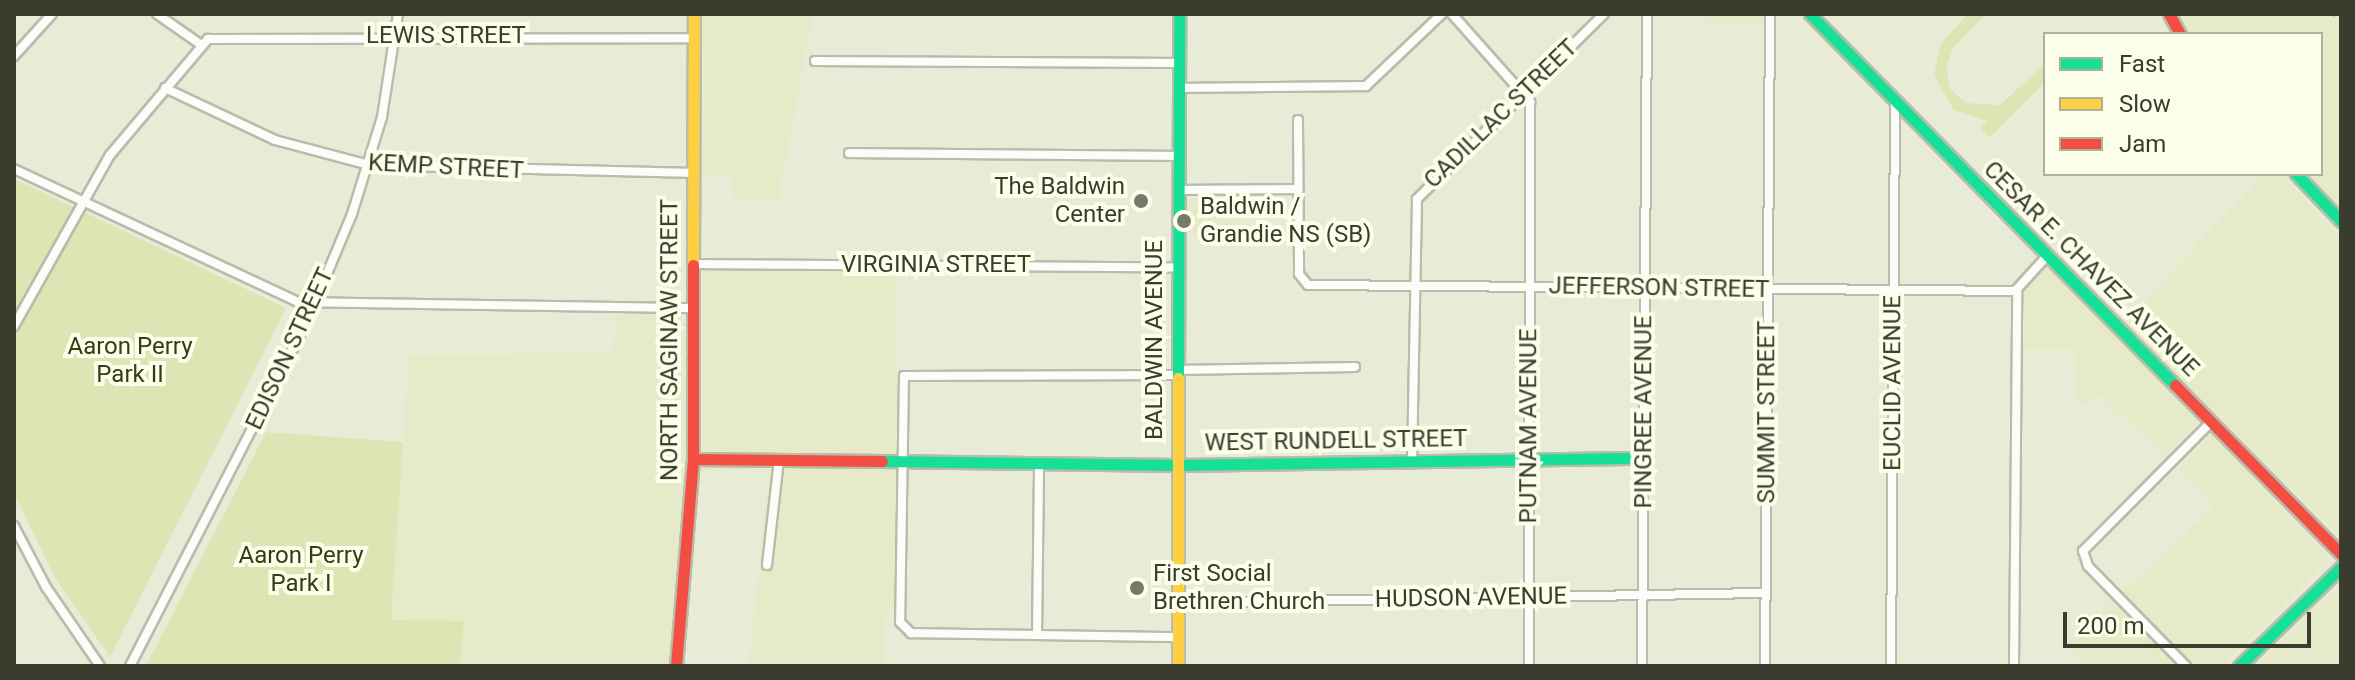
<!DOCTYPE html>
<html>
<head>
<meta charset="utf-8">
<style>
	body { margin:0 }
	#map { position:relative; width:2355px; height:680px; overflow:hidden; background:#e8ebd6; font-family:Roboto,sans-serif }
	div>[style] { position:absolute }
	[style*='--x'] { left:calc(var(--x)*1px); top:calc(var(--y)*1px); width:calc(var(--w)*1px); rotate:calc(var(--a)*1deg) }
	.built>* { inset:0; background:#e6eac8 }
	.green>* { inset:0; background:#dfe4b4 }
	.roads { filter:drop-shadow(2px 0 #b9bcab) drop-shadow(-2px 0 #b9bcab) drop-shadow(0 2px #b9bcab) drop-shadow(0 -2px #b9bcab) }
	.street>* { height:8px; margin:-4px; padding:0 4px; transform-origin:4px; border-radius:4px; background:#fcfcf9 }
	.fast>* { height:11px; margin:-5.5px; padding:0 5.5px; transform-origin:5.5px; border-radius:5.5px; background:#16e098 }
	.slow>* { height:11px; margin:-5.5px; padding:0 5.5px; transform-origin:5.5px; border-radius:5.5px; background:#ffcf43 }
	.jam>* { height:11px; margin:-5.5px; padding:0 5.5px; transform-origin:5.5px; border-radius:5.5px; background:#f24e42 }
	.rail>* { height:2px; margin-top:-1px; transform-origin:0; background:repeating-linear-gradient(90deg,#c3c3be 0 4px,transparent 0 12px) }
	.dots>* { width:22px; height:22px; translate:-50% -50%; box-sizing:border-box; border:4px solid #fbfee8; border-radius:50% }
	span { translate:-50% -50%; white-space:nowrap; text-align:center; line-height:1.15; -webkit-text-stroke:8px #fbfee8; paint-order:stroke }
	.street-label { font-size:24px; color:#3a3c2e }
	.poi-label { font-size:24px; color:#3a3c2e }
	.right { translate:-100% -50%; text-align:right }
	.left { translate:0 -50%; text-align:left }
	.park-label { font-size:24px; color:#383b14 }
	.frame { position:absolute; inset:0; border:16px solid #3a3c2e; pointer-events:none }
	.legend { position:absolute; left:2043px; top:32px; width:280px; height:144px; box-sizing:border-box; background:#fbfee8; border:2px solid #aeb09e; margin:0; padding:10px 14px; list-style:none; font-size:24px; color:#3a3c2e }
	.legend li { display:flex; align-items:center; gap:16px; height:40px }
	.legend b { width:40px; border:2px solid #aeb09e }
	.scale { position:absolute; left:2063px; top:612px; width:248px; height:36px; box-sizing:border-box; border:4px solid #3a3c2e; border-top:0; padding-left:10px; font-size:24px; line-height:28px; white-space:nowrap; color:#3a3c2e; -webkit-text-stroke:6px #fbfee8; paint-order:stroke }
</style>
</head>
<body>
<div id="map">
	<div class="built">
		<i style="clip-path:polygon(703px 14px,813px 14px,778px 200px,735px 201px,732px 178px,703px 177px)"></i>
		<i style="clip-path:polygon(1704px 14px,1765px 14px,1765px 24px,1704px 23px)"></i>
		<i style="clip-path:polygon(2169px 14px,2341px 14px,2341px 221px,2296px 174px,2321px 174px,2321px 34px,2180px 34px)"></i>
		<i style="clip-path:polygon(2264px 174px,2281px 174px,2341px 239px,2341px 537px,2124px 322px)"></i>
		<i style="clip-path:polygon(1240px 198px,1239px 234px,1184px 233px,1186px 199px)"></i>
		<i style="clip-path:polygon(2047px 266px,2201px 419px,2165px 456px,2101px 396px,2077px 405px,2074px 350px,2026px 349px,2023px 289px)"></i>
		<i style="clip-path:polygon(703px 270px,897px 271px,895px 609px,884px 613px,884px 666px,749px 666px,769px 470px,703px 470px)"></i>
		<i style="clip-path:polygon(674px 313px,689px 327px,688px 442px,669px 666px,460px 666px,463px 621px,391px 620px,409px 355px,613px 353px,616px 315px)"></i>
		<i style="clip-path:polygon(2212px 433px,2330px 559px,2222px 666px,2085px 666px,2066px 645px,2215px 506px,2180px 471px)"></i>
		<i style="clip-path:polygon(2341px 586px,2340px 666px,2258px 666px)"></i>
	</div>
	<div class="green">
		<i style="clip-path:polygon(1968px 14px,1986px 14px,1953px 48px,1946px 68px,1950px 88px,1965px 103px,2000px 105px,2045px 64px,2045px 82px,1989px 138px,1980px 129px,1987px 121px,1954px 110px,1934px 75px,1941px 43px)"></i>
		<i style="clip-path:polygon(14px 179px,286px 308px,110px 657px,55px 578px,14px 493px)"></i>
		<i style="clip-path:polygon(266px 432px,403px 442px,391px 620px,464px 621px,460px 666px,146px 666px)"></i>
	</div>
	<div class="roads">
		<div class="street">
			<i style="--x:157;--y:14;--w:52;--a:34.9"></i>
			<i style="--x:1452;--y:14;--w:118;--a:48.4"></i>
			<i style="--x:1530;--y:102;--w:564;--a:90.1"></i>
			<i style="--x:14;--y:56;--w:57;--a:-47.9"></i>
			<i style="--x:815;--y:61;--w:364;--a:0.3"></i>
			<i style="--x:165;--y:88;--w:122;--a:25.3"></i>
			<i style="--x:275;--y:140;--w:97;--a:14.9"></i>
			<i style="--x:369;--y:165;--w:324;--a:1.4"></i>
			<i style="--x:1179;--y:88;--w:187;--a:-0.6"></i>
			<i style="--x:1366;--y:86;--w:105;--a:-43.5"></i>
			<i style="--x:1298;--y:120;--w:154;--a:89.6"></i>
			<i style="--x:1299;--y:274;--w:14;--a:51"></i>
			<i style="--x:1308;--y:285;--w:709;--a:0.48"></i>
			<i style="--x:849;--y:153;--w:330;--a:0.5"></i>
			<i style="--x:14;--y:169;--w:314;--a:25.1"></i>
			<i style="--x:298;--y:302;--w:395;--a:0.9"></i>
			<i style="--x:1178;--y:190;--w:120;--a:-0.5"></i>
			<i style="--x:693;--y:264;--w:485;--a:0.4"></i>
			<i style="--x:14;--y:326;--w:196;--a:-60.7"></i>
			<i style="--x:110;--y:155;--w:152;--a:-49.8"></i>
			<i style="--x:208;--y:39;--w:486;--a:-0.1"></i>
			<i style="--x:1177;--y:370;--w:178;--a:-1"></i>
			<i style="--x:1177;--y:375;--w:273;--a:179.8"></i>
			<i style="--x:904;--y:376;--w:246;--a:90.9"></i>
			<i style="--x:900;--y:622;--w:16;--a:45"></i>
			<i style="--x:911;--y:633;--w:267;--a:0.9"></i>
			<i style="--x:1412;--y:462;--w:263;--a:-88.9"></i>
			<i style="--x:1417;--y:199;--w:263;--a:-44.7"></i>
			<i style="--x:14;--y:526;--w:69;--a:62.3"></i>
			<i style="--x:46;--y:587;--w:96;--a:55.6"></i>
			<i style="--x:767;--y:565;--w:106;--a:-83.5"></i>
			<i style="--x:1178;--y:603;--w:587;--a:-0.98"></i>
			<i style="--x:1037;--y:635;--w:172;--a:-89.3"></i>
			<i style="--x:130;--y:666;--w:385;--a:-62.8"></i>
			<i style="--x:306;--y:324;--w:119;--a:-67.3"></i>
			<i style="--x:352;--y:214;--w:102;--a:-72.8"></i>
			<i style="--x:382;--y:117;--w:104;--a:-81.2"></i>
			<i style="--x:1642;--y:666;--w:652;--a:-89.56"></i>
			<i style="--x:1765;--y:666;--w:652;--a:-89.56"></i>
			<i style="--x:1891;--y:666;--w:565;--a:-89.59"></i>
			<i style="--x:2014;--y:666;--w:377;--a:-89.5"></i>
			<i style="--x:2017;--y:289;--w:45;--a:-47.7"></i>
			<i style="--x:2186;--y:666;--w:140;--a:-134.4"></i>
			<i style="--x:2088;--y:566;--w:16;--a:-108"></i>
			<i style="--x:2083;--y:551;--w:182;--a:-45.2"></i>
		</div>
		<div class="fast">
			<i style="--x:1810;--y:14;--w:520;--a:45.47"></i>
			<i style="--x:2296;--y:174;--w:65;--a:46.2"></i>
			<i style="--x:1178;--y:378;--w:364;--a:-89.8"></i>
			<i style="--x:882;--y:461;--w:294;--a:0.8"></i>
			<i style="--x:1176;--y:465;--w:467;--a:-0.9"></i>
			<i style="--x:2239;--y:666;--w:142;--a:-44.1"></i>
		</div>
		<div class="slow">
			<i style="--x:693;--y:265;--w:251;--a:-89.8"></i>
			<i style="--x:1178;--y:666;--w:288;--a:-90"></i>
		</div>
		<div class="jam">
			<i style="--x:2169;--y:14;--w:23;--a:61"></i>
			<i style="--x:2175;--y:385;--w:237;--a:45.5"></i>
			<i style="--x:693;--y:459;--w:189;--a:0.6"></i>
			<i style="--x:676;--y:666;--w:208;--a:-85.3"></i>
			<i style="--x:693;--y:459;--w:194;--a:-90"></i>
		</div>
	</div>
	<div class="rail">
		<i style="--x:2332;--y:14;--w:13;--a:48"></i>
	</div>
	<div class="dots">
		<i style="left:1141px;top:201px;background:#777969"></i>
		<i style="left:1184px;top:221px;background:#777969"></i>
		<i style="left:1137px;top:588px;background:#777969"></i>
	</div>
	<div class="street-label">
		<span style="left:446px;top:36px">LEWIS STREET</span>
		<span style="left:1501px;top:114px;rotate:-44deg">CADILLAC STREET</span>
		<span style="left:446px;top:167px;rotate:3deg">KEMP STREET</span>
		<span style="left:936px;top:265px">VIRGINIA STREET</span>
		<span style="left:2091px;top:269px;rotate:45deg">CESAR E. CHAVEZ AVENUE</span>
		<span style="left:1659px;top:288px;rotate:1deg">JEFFERSON STREET</span>
		<span style="left:670px;top:340px;rotate:-90deg">NORTH SAGINAW STREET</span>
		<span style="left:1155px;top:340px;rotate:-90deg">BALDWIN AVENUE</span>
		<span style="left:290px;top:349px;rotate:-65deg">EDISON STREET</span>
		<span style="left:1893px;top:383px;rotate:-90deg">EUCLID AVENUE</span>
		<span style="left:1644px;top:412px;rotate:-90deg">PINGREE AVENUE</span>
		<span style="left:1767px;top:412px;rotate:-90deg">SUMMIT STREET</span>
		<span style="left:1529px;top:426px;rotate:-90deg">PUTNAM AVENUE</span>
		<span style="left:1336px;top:441px;rotate:-1deg">WEST RUNDELL STREET</span>
		<span style="left:1471px;top:598px;rotate:-1deg">HUDSON AVENUE</span>
	</div>
	<div class="poi-label">
		<span class="right" style="left:1125px;top:201px">The Baldwin<br>Center</span>
		<span class="left" style="left:1200px;top:221px">Baldwin /<br>Grandie NS (SB)</span>
		<span class="left" style="left:1153px;top:588px">First Social<br>Brethren Church</span>
	</div>
	<div class="park-label">
		<span style="left:130px;top:361px">Aaron Perry<br>Park II</span>
		<span style="left:301px;top:570px">Aaron Perry<br>Park I</span>
	</div>
	<div class="frame"></div>
	<ul class="legend">
	<li><b style="height:10px;background:#16e098"></b>Fast</li>
	<li><b style="height:10px;background:#ffcf43"></b>Slow</li>
	<li><b style="height:10px;background:#f24e42"></b>Jam</li>
	</ul>
	<div class="scale">200 m</div>
</div>
</body>
</html>
